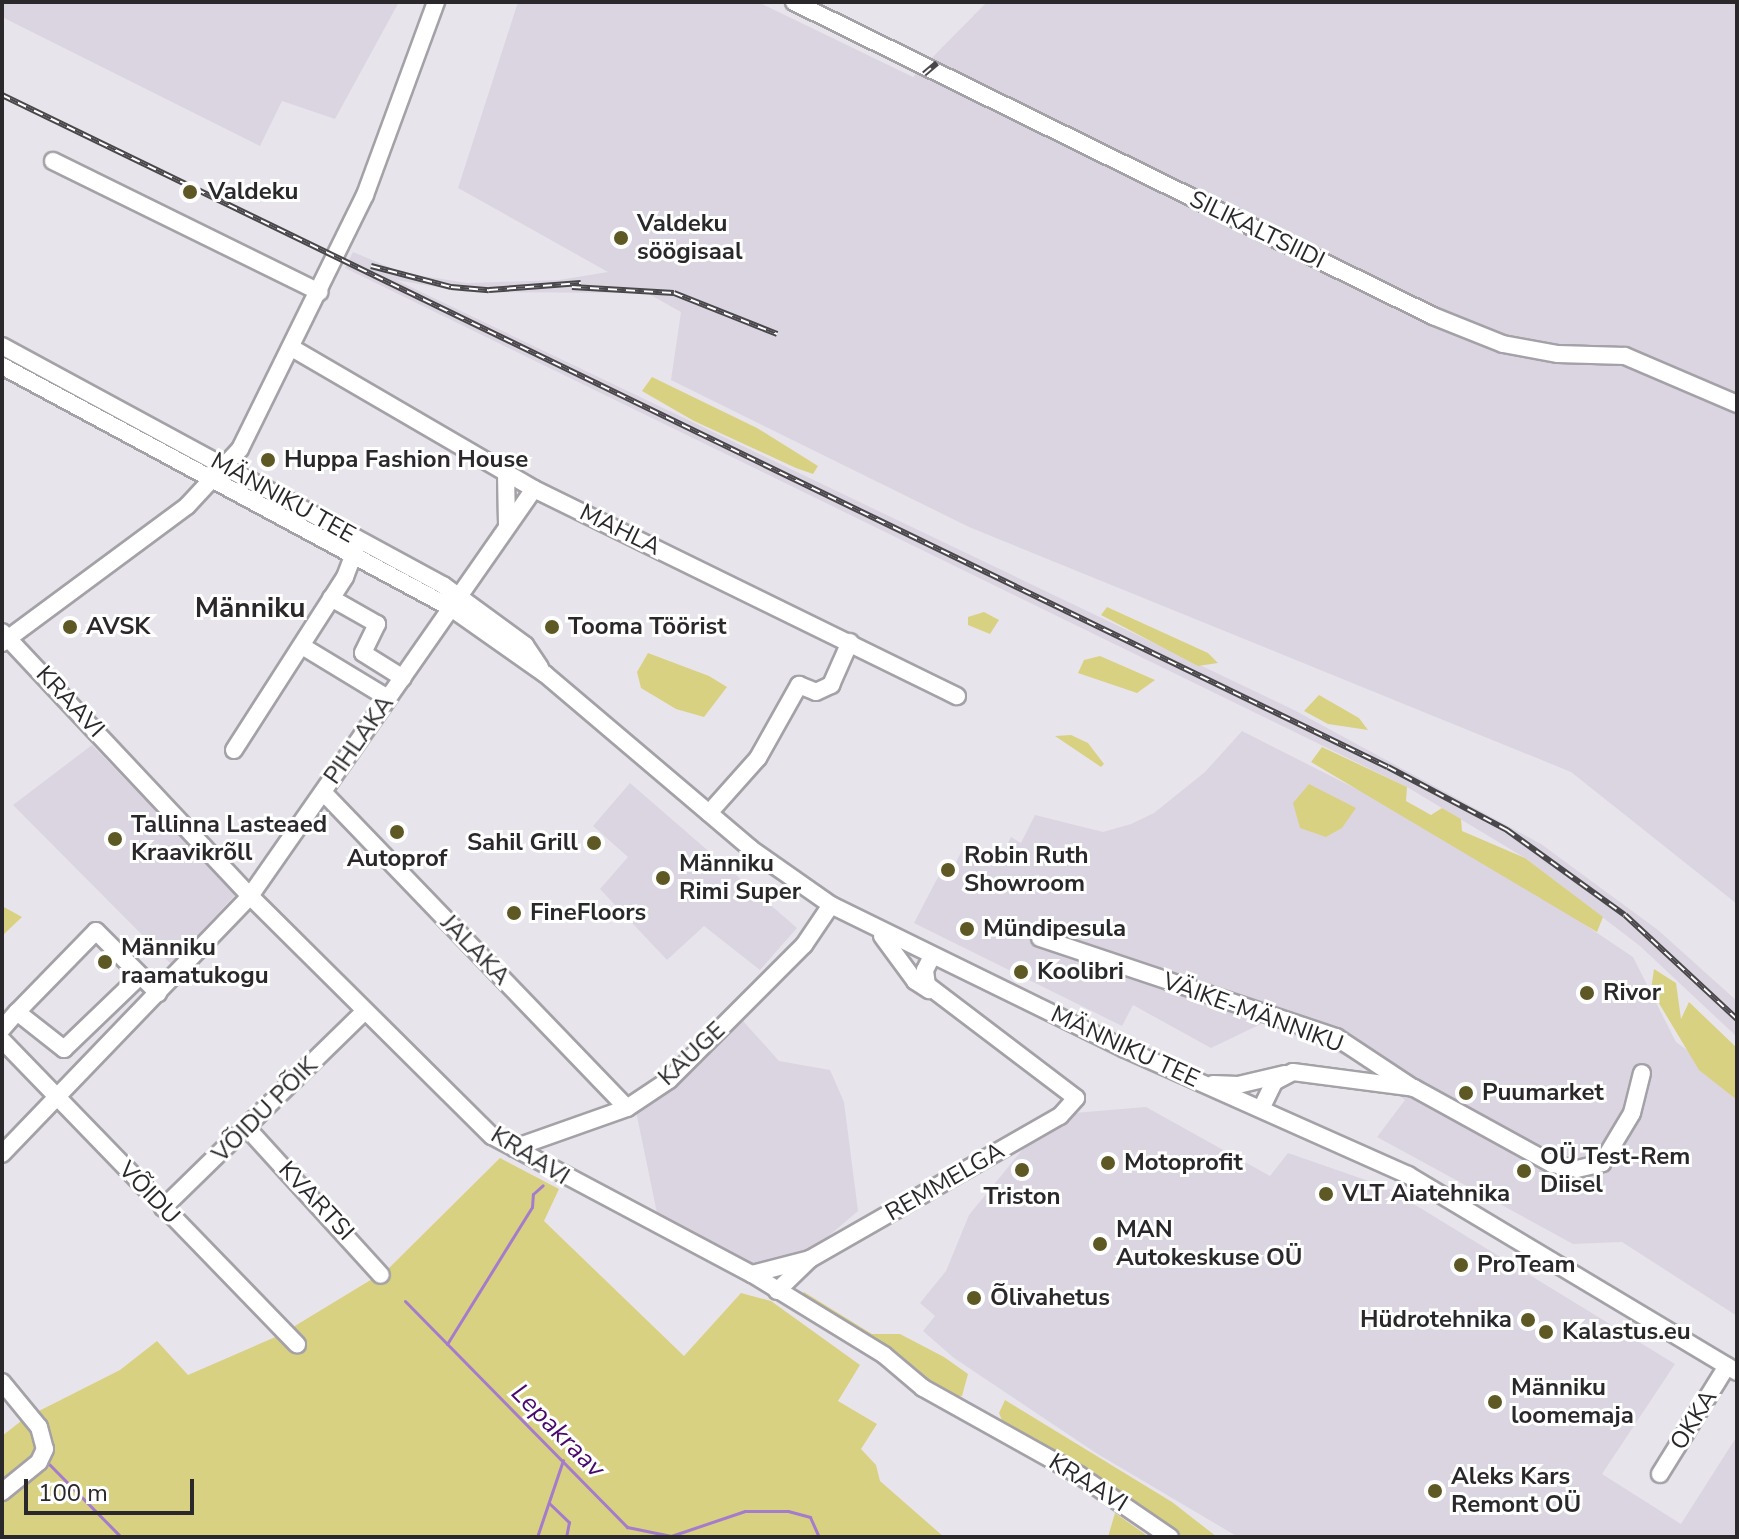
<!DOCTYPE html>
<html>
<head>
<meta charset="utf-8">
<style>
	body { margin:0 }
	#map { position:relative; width:1739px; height:1539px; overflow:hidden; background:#e8e4eb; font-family:"Nunito Sans",sans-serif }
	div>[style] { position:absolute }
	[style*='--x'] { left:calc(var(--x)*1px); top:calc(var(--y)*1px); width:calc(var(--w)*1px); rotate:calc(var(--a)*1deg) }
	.built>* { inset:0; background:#dbd5e2 }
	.green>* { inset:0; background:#d9d182 }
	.stream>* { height:3px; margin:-1.5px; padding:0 1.5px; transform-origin:1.5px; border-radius:1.5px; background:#a57bcc }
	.roads { filter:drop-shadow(2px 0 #a4a1a7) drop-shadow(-2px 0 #a4a1a7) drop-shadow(0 2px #a4a1a7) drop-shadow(0 -2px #a4a1a7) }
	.minor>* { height:16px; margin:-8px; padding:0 8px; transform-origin:8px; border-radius:8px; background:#fff }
	.rail>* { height:6px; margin-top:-3px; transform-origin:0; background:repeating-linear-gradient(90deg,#fff 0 9px,#4a474b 0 18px); box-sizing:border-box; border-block:2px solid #4a474b }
	.dots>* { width:22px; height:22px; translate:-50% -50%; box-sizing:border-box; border:4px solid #fff; border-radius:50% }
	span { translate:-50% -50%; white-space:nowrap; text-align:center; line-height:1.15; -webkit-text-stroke:6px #fff; paint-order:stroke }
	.poi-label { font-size:24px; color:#2a282b; font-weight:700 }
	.left { translate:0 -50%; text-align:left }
	.right { translate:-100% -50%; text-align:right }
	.street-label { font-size:24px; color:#2a282b }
	.water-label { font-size:26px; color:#48086d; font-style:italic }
	.quarter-label { font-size:28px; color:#2a282b; font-weight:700 }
	.frame { position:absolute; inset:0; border:4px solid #2a282b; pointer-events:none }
	.scale { position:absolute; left:24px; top:1479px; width:170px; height:36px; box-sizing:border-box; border:4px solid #2a282b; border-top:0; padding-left:10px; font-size:24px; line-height:28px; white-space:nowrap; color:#2a282b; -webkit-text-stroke:6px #fff; paint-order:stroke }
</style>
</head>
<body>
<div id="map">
	<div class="built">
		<i style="clip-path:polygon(2px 2px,399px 2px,335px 119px,282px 101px,260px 146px,2px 17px)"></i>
		<i style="clip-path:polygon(518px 2px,758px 2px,913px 77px,987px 2px,1737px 2px,1737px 904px,1571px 772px,969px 527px,671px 380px,681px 312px,647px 293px,466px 292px,396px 280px,1294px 710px,1541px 844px,1658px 930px,1737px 1001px,1737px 1037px,1640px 946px,1525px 858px,1407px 787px,345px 268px,353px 252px,403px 273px,468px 283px,559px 280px,608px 272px,458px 188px)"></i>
		<i style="clip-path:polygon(1242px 731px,1461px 842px,1633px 957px,1676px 1042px,1737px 1086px,1737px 1316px,1622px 1242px,1573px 1244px,1377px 1137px,1405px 1100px,1355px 1060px,1263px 1023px,1211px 1048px,1133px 1005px,1122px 1026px,914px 923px,938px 877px,947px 881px,963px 848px,997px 865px,1011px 837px,1021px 843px,1035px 815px,1103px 832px,1131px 824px,1154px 813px,1205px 772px)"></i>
		<i style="clip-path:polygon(92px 745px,236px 894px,171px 964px,13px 805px)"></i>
		<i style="clip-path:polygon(630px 783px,797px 928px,760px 970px,704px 926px,667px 960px,600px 889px,628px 857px,593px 826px)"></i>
		<i style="clip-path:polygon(743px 1021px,779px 1061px,830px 1070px,844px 1102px,858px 1211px,777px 1280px,658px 1218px,633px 1097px)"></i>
		<i style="clip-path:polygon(1146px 1107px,1270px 1176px,1288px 1153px,1386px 1187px,1675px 1364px,1602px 1474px,1681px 1524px,1737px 1436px,1737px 1537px,1238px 1537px,1096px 1453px,954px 1358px,923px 1331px,935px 1316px,920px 1303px,946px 1271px,969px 1215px,1023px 1149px,1074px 1113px)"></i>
	</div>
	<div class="green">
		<i style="clip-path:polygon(652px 377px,757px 428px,818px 466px,813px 474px,796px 468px,694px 421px,642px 391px)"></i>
		<i style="clip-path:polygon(1107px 607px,1208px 653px,1218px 663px,1198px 666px,1101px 615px)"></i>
		<i style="clip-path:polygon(984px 612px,999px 620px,990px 634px,968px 625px,968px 617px)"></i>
		<i style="clip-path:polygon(648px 653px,709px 676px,727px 687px,704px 717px,676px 709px,641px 688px,637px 672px)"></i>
		<i style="clip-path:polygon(1100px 656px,1155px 680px,1137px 693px,1078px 673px,1084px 660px)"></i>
		<i style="clip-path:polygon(1319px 695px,1359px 718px,1368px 730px,1328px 724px,1304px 711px)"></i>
		<i style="clip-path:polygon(1071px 735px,1088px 743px,1104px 764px,1101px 767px,1055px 736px)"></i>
		<i style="clip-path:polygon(1322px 747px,1407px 787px,1406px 801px,1431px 815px,1442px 808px,1461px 819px,1462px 831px,1525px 858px,1603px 917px,1597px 932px,1311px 762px)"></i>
		<i style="clip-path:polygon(1309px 784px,1356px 808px,1342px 828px,1326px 837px,1300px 828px,1293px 803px)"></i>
		<i style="clip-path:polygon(2px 906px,22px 917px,2px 936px)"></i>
		<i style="clip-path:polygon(1654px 969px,1676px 983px,1681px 1019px,1689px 1002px,1737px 1048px,1737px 1100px,1699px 1070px,1651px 990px)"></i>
		<i style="clip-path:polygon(500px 1158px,559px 1189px,544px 1221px,684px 1356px,741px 1293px,771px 1301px,860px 1365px,838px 1401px,877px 1424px,861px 1449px,876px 1465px,880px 1481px,944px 1537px,2px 1537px,2px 1436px,25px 1418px,120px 1370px,157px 1341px,188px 1375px,280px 1335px,387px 1270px)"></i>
		<i style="clip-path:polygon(804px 1292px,872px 1334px,900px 1334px,944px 1357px,968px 1374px,962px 1396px,947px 1398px,801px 1298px)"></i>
		<i style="clip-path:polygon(1005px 1400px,1172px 1502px,1217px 1537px,1183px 1537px,1004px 1425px,999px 1413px)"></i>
		<i style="clip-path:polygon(1115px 1513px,1149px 1537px,1108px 1537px)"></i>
	</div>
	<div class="stream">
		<i style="--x:405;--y:1301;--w:317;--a:45.5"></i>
		<i style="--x:627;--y:1527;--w:45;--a:11.6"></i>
		<i style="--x:671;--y:1536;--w:78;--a:-18.7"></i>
		<i style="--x:745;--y:1511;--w:43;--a:0"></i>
		<i style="--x:788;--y:1511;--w:23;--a:15"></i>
		<i style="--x:810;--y:1517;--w:22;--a:66"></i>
		<i style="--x:447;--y:1344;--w:161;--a:-58.2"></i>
		<i style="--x:532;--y:1207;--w:13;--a:-86"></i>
		<i style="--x:533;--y:1194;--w:13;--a:-42"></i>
		<i style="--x:49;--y:1464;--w:103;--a:45.4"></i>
		<i style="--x:549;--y:1503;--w:28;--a:44"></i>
		<i style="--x:569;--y:1522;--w:15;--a:101"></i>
		<i style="--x:537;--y:1537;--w:81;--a:-71.3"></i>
	</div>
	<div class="roads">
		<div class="minor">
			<i style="--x:794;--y:2;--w:712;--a:26.17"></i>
			<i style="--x:1433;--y:316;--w:75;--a:21.8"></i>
			<i style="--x:1503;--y:344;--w:56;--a:10.3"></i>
			<i style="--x:1558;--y:354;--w:67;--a:1.7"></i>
			<i style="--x:1625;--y:356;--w:122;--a:23.2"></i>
			<i style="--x:53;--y:161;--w:297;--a:26.2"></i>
			<i style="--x:2;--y:346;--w:502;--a:28.46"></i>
			<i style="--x:443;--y:585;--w:102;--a:36.2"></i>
			<i style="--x:525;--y:645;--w:27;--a:56"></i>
			<i style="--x:292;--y:348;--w:280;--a:30.2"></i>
			<i style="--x:534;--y:489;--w:471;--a:26.1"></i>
			<i style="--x:2;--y:366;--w:510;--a:28.32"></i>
			<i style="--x:451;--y:608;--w:115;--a:35.1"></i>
			<i style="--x:545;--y:674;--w:270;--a:40.3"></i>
			<i style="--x:751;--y:849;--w:98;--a:35"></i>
			<i style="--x:831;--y:905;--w:327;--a:26.1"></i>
			<i style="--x:1125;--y:1049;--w:310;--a:24"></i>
			<i style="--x:1408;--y:1175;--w:383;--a:30.9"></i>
			<i style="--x:506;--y:473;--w:53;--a:88.9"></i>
			<i style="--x:331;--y:598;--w:53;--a:29.5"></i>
			<i style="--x:377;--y:624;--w:32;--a:116"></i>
			<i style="--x:363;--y:653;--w:47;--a:32"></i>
			<i style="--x:2;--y:632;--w:362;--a:46.8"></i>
			<i style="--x:250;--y:896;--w:341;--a:44.8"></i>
			<i style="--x:492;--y:1136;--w:294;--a:28"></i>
			<i style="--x:752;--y:1274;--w:155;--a:31.5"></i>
			<i style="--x:884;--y:1355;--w:51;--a:40.2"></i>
			<i style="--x:923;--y:1388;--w:179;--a:29.1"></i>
			<i style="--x:1079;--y:1475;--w:110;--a:34.3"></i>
			<i style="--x:2;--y:643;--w:230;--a:-36.5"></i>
			<i style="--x:187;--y:506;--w:78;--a:-47.1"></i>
			<i style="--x:240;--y:449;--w:283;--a:-63.8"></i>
			<i style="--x:365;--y:195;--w:206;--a:-69.8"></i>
			<i style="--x:302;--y:646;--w:100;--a:31.2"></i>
			<i style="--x:234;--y:750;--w:206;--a:-57.3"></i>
			<i style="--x:345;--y:577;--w:33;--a:-69"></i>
			<i style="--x:323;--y:792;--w:438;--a:46.1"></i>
			<i style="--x:709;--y:813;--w:74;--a:-48.3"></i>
			<i style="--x:758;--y:758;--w:84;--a:-60.7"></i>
			<i style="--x:799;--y:685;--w:18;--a:22"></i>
			<i style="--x:816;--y:692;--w:17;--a:-25"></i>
			<i style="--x:831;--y:685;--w:47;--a:-66.2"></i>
			<i style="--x:882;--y:936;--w:56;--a:53.7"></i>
			<i style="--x:915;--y:981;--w:17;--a:33"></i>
			<i style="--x:1040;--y:938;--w:312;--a:18.5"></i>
			<i style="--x:1336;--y:1037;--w:92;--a:33.5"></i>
			<i style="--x:17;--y:1012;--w:113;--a:-45.7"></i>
			<i style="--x:96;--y:931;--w:88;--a:45"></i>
			<i style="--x:2;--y:1029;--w:23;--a:-49"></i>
			<i style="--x:17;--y:1012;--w:60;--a:38.2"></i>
			<i style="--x:64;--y:1049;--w:105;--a:-43.8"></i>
			<i style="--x:2;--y:1040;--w:424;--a:45.9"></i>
			<i style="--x:1213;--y:1084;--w:25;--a:2"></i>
			<i style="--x:1238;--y:1085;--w:48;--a:-13.2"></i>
			<i style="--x:1261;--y:1109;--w:30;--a:-64"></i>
			<i style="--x:1274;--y:1082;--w:21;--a:-28"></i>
			<i style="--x:1293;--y:1072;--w:122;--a:7.5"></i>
			<i style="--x:1414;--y:1088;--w:158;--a:28.8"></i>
			<i style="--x:1552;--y:1164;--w:25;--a:11"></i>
			<i style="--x:1577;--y:1169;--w:26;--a:-13"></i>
			<i style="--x:1602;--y:1163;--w:58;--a:-59"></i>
			<i style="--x:1632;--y:1113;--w:41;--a:-76"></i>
			<i style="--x:248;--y:1129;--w:197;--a:47.7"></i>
			<i style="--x:514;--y:1148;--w:120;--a:-19.5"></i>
			<i style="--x:627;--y:1108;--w:50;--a:-33.7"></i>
			<i style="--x:669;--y:1080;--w:191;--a:-45"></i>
			<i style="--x:804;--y:945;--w:48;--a:-56"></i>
			<i style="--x:2;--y:1154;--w:358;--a:-46.1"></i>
			<i style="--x:250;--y:896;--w:496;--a:-55.1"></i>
			<i style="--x:163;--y:1208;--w:282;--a:-44.3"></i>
			<i style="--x:752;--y:1274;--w:60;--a:-14.5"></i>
			<i style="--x:777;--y:1291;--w:46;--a:-44.1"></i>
			<i style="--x:810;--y:1259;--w:288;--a:-29.8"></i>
			<i style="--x:1060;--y:1116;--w:24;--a:-48"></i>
			<i style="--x:1076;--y:1098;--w:187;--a:-142.8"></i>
			<i style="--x:927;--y:985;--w:15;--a:-98"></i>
			<i style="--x:925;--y:970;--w:16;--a:-63"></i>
			<i style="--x:2;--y:1382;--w:58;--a:50.6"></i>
			<i style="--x:39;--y:1427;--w:23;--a:75"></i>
			<i style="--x:45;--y:1449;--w:14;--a:115"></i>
			<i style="--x:39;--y:1462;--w:48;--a:141"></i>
			<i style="--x:1660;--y:1474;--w:127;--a:-58.2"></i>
		</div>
	</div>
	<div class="rail">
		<i style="--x:924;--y:74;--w:17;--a:-40"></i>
		<i style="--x:2;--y:95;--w:1540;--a:25.87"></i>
		<i style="--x:1388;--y:767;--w:135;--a:27.9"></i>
		<i style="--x:1507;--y:830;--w:145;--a:35.8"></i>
		<i style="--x:1625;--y:915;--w:153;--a:42.9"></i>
		<i style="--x:371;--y:266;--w:83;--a:14.7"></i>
		<i style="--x:451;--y:287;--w:38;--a:5"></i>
		<i style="--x:489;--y:290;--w:92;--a:-4.4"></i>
		<i style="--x:572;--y:287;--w:102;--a:3.4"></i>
		<i style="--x:674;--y:293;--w:111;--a:21.7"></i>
	</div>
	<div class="dots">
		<i style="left:190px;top:192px;background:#5d5824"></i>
		<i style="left:621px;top:238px;background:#5d5824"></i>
		<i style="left:268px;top:460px;background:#5d5824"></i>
		<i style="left:70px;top:627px;background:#5d5824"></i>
		<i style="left:552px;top:627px;background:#5d5824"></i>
		<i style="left:397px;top:832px;background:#5d5824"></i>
		<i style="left:115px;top:839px;background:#5d5824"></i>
		<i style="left:594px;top:843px;background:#5d5824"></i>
		<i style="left:948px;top:870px;background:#5d5824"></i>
		<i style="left:663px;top:878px;background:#5d5824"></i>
		<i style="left:514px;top:913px;background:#5d5824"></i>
		<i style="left:967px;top:929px;background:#5d5824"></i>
		<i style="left:105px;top:962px;background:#5d5824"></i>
		<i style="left:1021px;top:972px;background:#5d5824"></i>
		<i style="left:1587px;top:993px;background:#5d5824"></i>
		<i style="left:1466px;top:1093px;background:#5d5824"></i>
		<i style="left:1108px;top:1163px;background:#5d5824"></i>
		<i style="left:1022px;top:1170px;background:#5d5824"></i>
		<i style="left:1524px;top:1171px;background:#5d5824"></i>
		<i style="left:1326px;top:1194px;background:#5d5824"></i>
		<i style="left:1100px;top:1244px;background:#5d5824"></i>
		<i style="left:1461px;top:1265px;background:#5d5824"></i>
		<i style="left:974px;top:1298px;background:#5d5824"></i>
		<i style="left:1528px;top:1320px;background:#5d5824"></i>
		<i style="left:1546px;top:1332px;background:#5d5824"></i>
		<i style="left:1495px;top:1402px;background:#5d5824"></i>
		<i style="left:1435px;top:1491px;background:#5d5824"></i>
	</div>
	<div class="poi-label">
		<span class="left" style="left:208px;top:192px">Valdeku</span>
		<span class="left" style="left:637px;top:238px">Valdeku<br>söögisaal</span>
		<span class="left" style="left:284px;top:460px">Huppa Fashion House</span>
		<span class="left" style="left:86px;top:627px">AVSK</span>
		<span class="left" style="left:568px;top:627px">Tooma Töörist</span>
		<span class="left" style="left:131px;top:839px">Tallinna Lasteaed<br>Kraavikrõll</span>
		<span class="right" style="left:578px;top:843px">Sahil Grill</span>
		<span class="left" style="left:964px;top:870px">Robin Ruth<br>Showroom</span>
		<span style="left:397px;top:859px">Autoprof</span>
		<span class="left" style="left:679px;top:878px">Männiku<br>Rimi Super</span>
		<span class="left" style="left:530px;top:913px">FineFloors</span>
		<span class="left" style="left:983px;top:929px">Mündipesula</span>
		<span class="left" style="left:121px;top:962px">Männiku<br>raamatukogu</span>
		<span class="left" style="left:1037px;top:972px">Koolibri</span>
		<span class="left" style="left:1603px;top:993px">Rivor</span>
		<span class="left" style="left:1482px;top:1093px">Puumarket</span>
		<span class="left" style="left:1540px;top:1171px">OÜ Test-Rem<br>Diisel</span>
		<span class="left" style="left:1124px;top:1163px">Motoprofit</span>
		<span class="left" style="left:1342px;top:1194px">VLT Aiatehnika</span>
		<span style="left:1022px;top:1197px">Triston</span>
		<span class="left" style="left:1116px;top:1244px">MAN<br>Autokeskuse OÜ</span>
		<span class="left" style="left:1477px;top:1265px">ProTeam</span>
		<span class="left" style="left:990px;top:1298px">Õlivahetus</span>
		<span class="right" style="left:1512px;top:1320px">Hüdrotehnika</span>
		<span class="left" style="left:1562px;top:1332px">Kalastus.eu</span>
		<span class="left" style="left:1511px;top:1402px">Männiku<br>loomemaja</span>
		<span class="left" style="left:1451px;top:1491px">Aleks Kars<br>Remont OÜ</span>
	</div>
	<div class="street-label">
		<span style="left:1257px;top:230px;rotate:26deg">SILIKALTSIIDI</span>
		<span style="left:283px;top:498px;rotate:29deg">MÄNNIKU TEE</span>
		<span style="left:620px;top:530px;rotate:26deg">MAHLA</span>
		<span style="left:70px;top:702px;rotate:47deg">KRAAVI</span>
		<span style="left:359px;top:740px;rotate:-55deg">PIHLAKA</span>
		<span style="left:475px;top:950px;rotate:46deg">JALAKA</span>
		<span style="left:1253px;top:1013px;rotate:20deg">VÄIKE-MÄNNIKU</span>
		<span style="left:1125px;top:1047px;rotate:25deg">MÄNNIKU TEE</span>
		<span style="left:692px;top:1054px;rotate:-43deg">KAUGE</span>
		<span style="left:265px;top:1110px;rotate:-45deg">VÕIDU PÕIK</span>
		<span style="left:530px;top:1156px;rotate:32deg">KRAAVI</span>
		<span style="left:945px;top:1182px;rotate:-30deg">REMMELGA</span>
		<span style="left:149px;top:1193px;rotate:46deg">VÕIDU</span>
		<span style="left:316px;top:1201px;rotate:47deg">KVARTSI</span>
		<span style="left:1694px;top:1420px;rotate:-58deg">OKKA</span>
		<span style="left:1088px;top:1483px;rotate:32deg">KRAAVI</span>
	</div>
	<div class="water-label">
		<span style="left:558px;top:1431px;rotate:45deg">Lepakraav</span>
	</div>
	<div class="quarter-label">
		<span style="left:250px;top:608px">Männiku</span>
	</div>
	<div class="frame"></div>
	<div class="scale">100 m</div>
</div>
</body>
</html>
